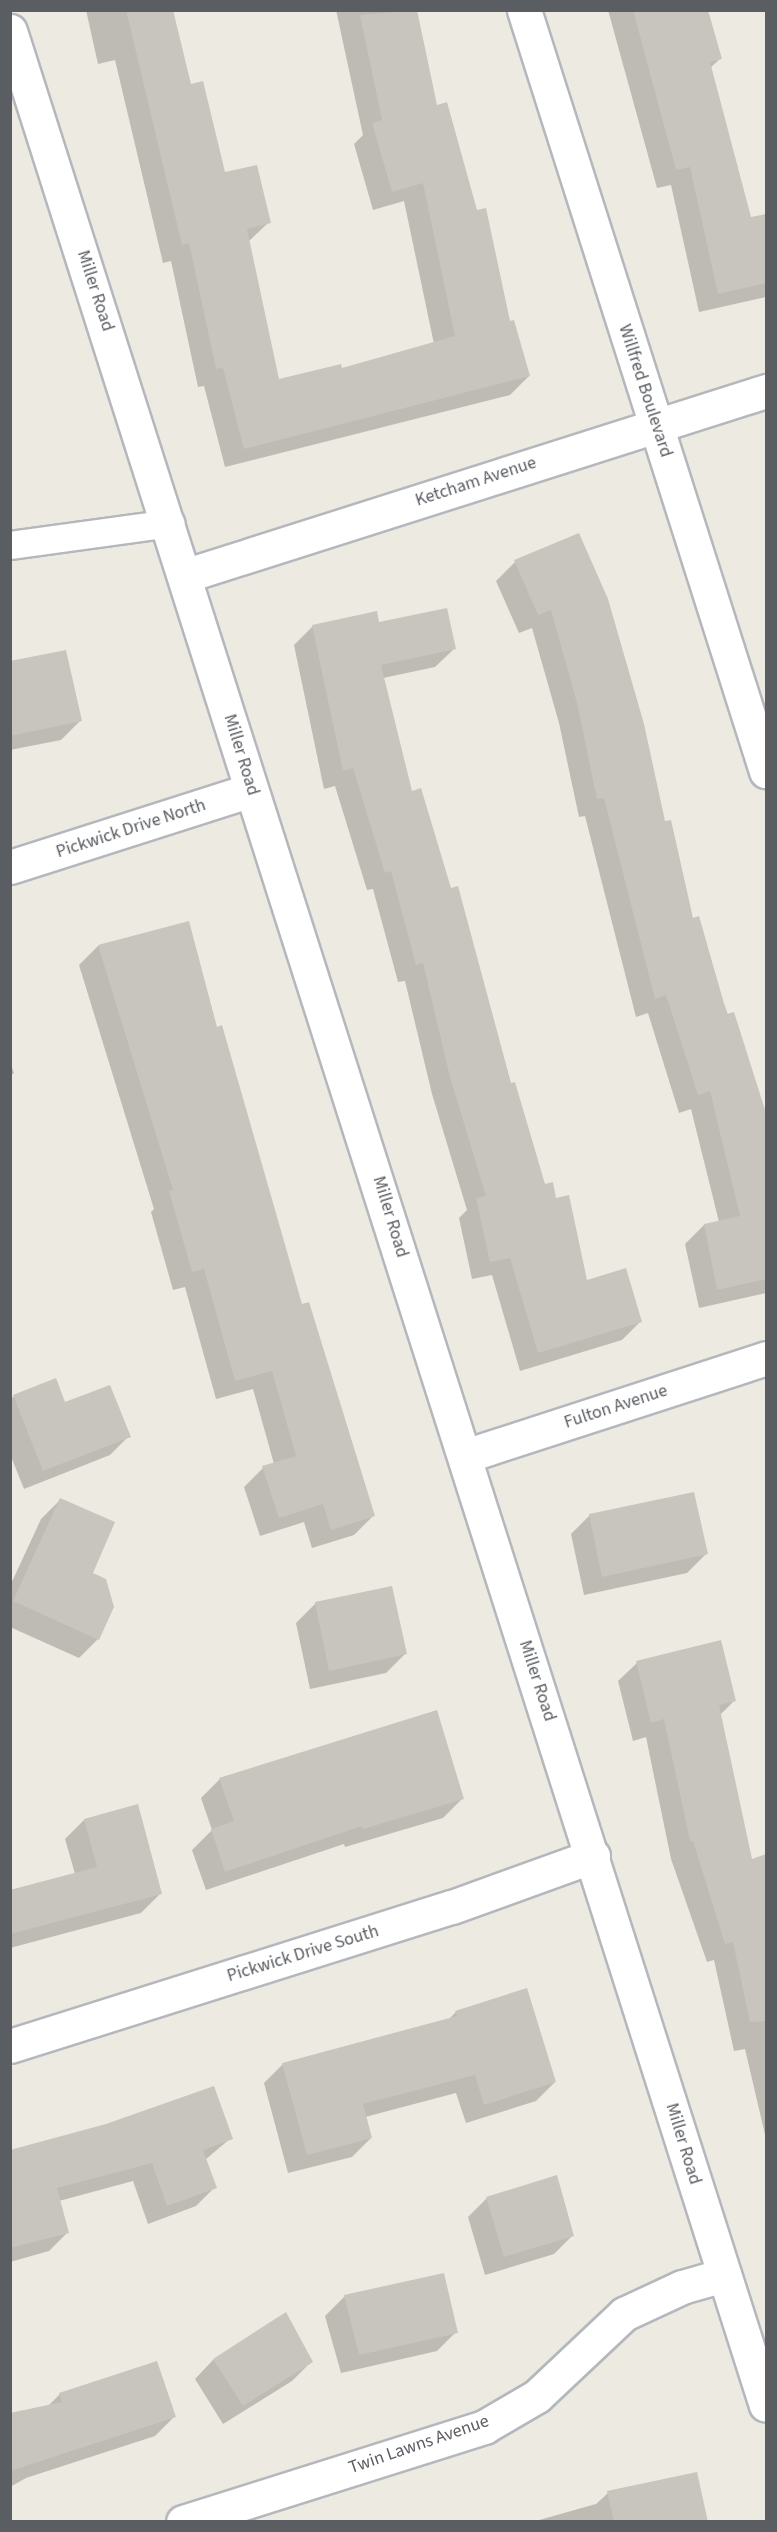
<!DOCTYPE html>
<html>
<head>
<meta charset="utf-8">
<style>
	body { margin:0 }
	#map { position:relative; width:777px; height:2532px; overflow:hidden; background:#edeae1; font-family:"Source Sans 3",sans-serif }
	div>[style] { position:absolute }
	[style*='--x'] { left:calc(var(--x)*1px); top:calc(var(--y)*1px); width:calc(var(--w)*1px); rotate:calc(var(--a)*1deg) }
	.shadow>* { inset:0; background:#0003 }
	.building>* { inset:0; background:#c8c5be }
	.roads { filter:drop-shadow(2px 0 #b4b8bc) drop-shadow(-2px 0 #b4b8bc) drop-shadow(0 2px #b4b8bc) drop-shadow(0 -2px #b4b8bc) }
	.service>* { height:27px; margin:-13.5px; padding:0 13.5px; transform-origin:13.5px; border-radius:13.5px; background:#fff }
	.minor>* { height:33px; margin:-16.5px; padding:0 16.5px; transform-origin:16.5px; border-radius:16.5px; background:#fff }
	span { translate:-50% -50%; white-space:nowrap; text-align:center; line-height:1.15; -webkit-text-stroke:6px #fff; paint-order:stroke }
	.street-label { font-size:18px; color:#5a5e63 }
	.frame { position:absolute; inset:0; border:12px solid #5a5e63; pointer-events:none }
</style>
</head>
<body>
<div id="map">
	<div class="shadow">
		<i style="clip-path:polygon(86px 10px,172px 10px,190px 86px,224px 174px,269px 222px,248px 242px,278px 381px,341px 369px,434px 344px,404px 201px,373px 210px,354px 144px,363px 135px,336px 10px,415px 10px,436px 107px,529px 376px,510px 395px,225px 467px,204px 386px,198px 387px,171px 261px,163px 263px,115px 60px,98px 64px)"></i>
		<i style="clip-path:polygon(608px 10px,706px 10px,720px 59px,710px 68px,750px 219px,766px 215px,766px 297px,699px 312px,671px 185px,657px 188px)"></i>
		<i style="clip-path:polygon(578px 535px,692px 920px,766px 1115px,766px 1293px,699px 1308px,685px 1244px,704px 1225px,719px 1222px,691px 1109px,679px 1113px,648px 1013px,636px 1017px,585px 816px,579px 817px,559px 723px,532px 628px,519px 633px,496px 581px,515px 562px)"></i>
		<i style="clip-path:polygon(378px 624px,454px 649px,435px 667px,383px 678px,411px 793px,544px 1186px,555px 1199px,586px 1282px,641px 1321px,622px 1340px,520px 1371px,492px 1275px,472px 1279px,459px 1218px,467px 1210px,432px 1094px,405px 981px,398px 982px,373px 889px,367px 890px,335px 786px,324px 789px,294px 645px,313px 626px)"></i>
		<i style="clip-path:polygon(10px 663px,80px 721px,61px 740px,10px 750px)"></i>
		<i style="clip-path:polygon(188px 923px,216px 1029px,301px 1306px,373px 1516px,354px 1535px,312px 1548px,304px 1522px,260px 1536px,244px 1487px,263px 1468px,274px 1464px,253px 1389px,216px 1399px,185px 1287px,173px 1290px,151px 1212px,154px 1209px,79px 965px,98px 946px)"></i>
		<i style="clip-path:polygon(10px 1062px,14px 1073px,10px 1076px)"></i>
		<i style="clip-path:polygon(14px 1396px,64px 1404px,129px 1436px,110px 1455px,24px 1489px,10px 1454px,10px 1400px)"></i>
		<i style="clip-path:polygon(60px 1500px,91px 1573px,98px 1639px,79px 1658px,10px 1627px,10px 1586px,41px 1519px)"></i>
		<i style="clip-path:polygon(590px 1515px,706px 1554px,687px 1573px,584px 1595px,571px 1534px)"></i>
		<i style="clip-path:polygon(391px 1588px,405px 1654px,386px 1673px,310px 1689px,296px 1623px,315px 1604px)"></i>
		<i style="clip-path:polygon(637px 1663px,735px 1700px,720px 1715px,751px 1860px,760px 1857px,766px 1878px,766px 2139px,745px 2049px,734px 2051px,714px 1960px,707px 1962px,671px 1859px,646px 1737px,633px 1741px,618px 1681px)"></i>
		<i style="clip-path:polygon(220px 1779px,462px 1799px,443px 1818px,345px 1847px,344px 1844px,206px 1890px,192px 1850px,212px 1830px,201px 1798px)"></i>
		<i style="clip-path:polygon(84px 1820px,160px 1894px,141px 1913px,10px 1948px,10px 1892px,75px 1874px,65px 1839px)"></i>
		<i style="clip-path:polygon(456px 2012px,555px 2082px,536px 2101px,466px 2123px,456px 2093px,365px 2117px,371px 2138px,352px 2157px,288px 2173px,264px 2083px,283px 2064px,448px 2020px)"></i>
		<i style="clip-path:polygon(231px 2138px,205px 2160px,215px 2187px,196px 2206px,148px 2224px,133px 2181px,59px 2201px,68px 2232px,49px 2251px,10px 2262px,10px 2152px)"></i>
		<i style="clip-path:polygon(487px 2198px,573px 2235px,554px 2254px,485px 2275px,468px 2217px)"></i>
		<i style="clip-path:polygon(443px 2275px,456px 2332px,437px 2351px,341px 2373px,325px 2316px,344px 2297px)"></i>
		<i style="clip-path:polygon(285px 2314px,311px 2362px,292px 2381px,223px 2424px,195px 2379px,213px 2360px)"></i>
		<i style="clip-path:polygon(60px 2394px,174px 2417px,155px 2436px,26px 2478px,10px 2487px,10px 2415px,47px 2407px)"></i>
		<i style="clip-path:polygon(608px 2493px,706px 2522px,532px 2522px,596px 2504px)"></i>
	</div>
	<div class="building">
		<i style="clip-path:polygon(126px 10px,173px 10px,191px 84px,203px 81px,225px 172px,257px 165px,271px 223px,247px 229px,279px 379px,341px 364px,342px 368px,455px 336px,423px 183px,392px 192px,372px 123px,382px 120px,360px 15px,417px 10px,437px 105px,447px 102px,477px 210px,486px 208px,510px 321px,514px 320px,530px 376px,244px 449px,223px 368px,216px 369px,189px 243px,182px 245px)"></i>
		<i style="clip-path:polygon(633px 10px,708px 10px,722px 59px,710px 62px,751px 217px,766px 214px,766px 283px,718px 294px,690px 167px,676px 170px)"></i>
		<i style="clip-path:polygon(579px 533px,608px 599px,644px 724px,665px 821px,671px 820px,693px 918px,699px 916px,727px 1014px,734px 1012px,766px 1113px,766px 1279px,717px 1290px,704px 1224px,740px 1216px,710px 1091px,698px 1095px,666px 995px,655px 999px,604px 798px,597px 799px,577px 703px,551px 610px,538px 615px,514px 560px)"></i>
		<i style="clip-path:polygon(447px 608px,456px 649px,381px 665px,412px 791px,421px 788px,451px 888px,458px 886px,511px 1083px,515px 1082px,545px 1184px,553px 1182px,556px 1198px,569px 1195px,587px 1280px,626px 1268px,642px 1322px,538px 1353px,510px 1258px,490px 1262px,476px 1198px,486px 1196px,450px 1077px,423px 963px,416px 965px,391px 871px,385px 873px,353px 768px,343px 771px,312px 625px,377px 611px,379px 622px)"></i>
		<i style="clip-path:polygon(66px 650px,82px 721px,10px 736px,10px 661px)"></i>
		<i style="clip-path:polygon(189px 921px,217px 1027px,222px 1025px,302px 1304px,309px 1302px,375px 1516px,331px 1530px,323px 1504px,279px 1518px,262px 1466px,296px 1456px,272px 1371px,235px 1381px,204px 1269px,192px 1272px,169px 1191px,173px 1190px,98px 945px)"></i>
		<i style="clip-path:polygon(56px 1378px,65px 1402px,110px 1385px,131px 1437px,43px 1471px,13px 1395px)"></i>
		<i style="clip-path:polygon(694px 1492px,708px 1554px,602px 1577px,589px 1514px)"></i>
		<i style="clip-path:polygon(60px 1498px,115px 1522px,93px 1573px,106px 1579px,114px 1607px,99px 1640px,13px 1601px)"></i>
		<i style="clip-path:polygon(392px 1586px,407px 1654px,329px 1671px,315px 1602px)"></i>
		<i style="clip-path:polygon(721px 1640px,736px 1701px,719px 1705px,752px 1859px,766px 1854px,766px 2021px,750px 2022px,733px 1942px,725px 1944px,693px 1841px,690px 1841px,664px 1719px,651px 1723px,636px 1661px)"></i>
		<i style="clip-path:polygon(437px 1710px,464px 1799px,363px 1829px,362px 1826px,225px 1872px,211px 1829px,234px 1821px,219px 1778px)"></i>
		<i style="clip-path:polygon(138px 1804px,162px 1894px,10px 1934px,10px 1890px,97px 1867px,84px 1819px)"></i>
		<i style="clip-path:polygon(527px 1988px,556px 2082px,484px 2105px,475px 2075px,363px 2104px,372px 2138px,307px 2155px,282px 2063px,457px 2016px,455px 2011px)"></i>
		<i style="clip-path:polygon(214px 2086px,233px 2139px,203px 2150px,217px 2188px,167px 2206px,152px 2163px,57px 2188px,69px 2233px,10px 2248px,10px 2150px,106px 2124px)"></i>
		<i style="clip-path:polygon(557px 2175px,574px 2236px,504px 2257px,486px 2197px)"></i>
		<i style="clip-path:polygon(444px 2273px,458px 2333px,359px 2355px,344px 2295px)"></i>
		<i style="clip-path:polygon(286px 2312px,313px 2362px,243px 2406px,213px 2359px)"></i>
		<i style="clip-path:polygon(157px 2361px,176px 2417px,10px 2471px,10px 2413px,62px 2402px,59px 2393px)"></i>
		<i style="clip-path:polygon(697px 2472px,708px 2522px,614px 2522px,607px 2491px)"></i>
	</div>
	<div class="roads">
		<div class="service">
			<i style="--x:10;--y:545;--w:162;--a:-7.8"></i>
		</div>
		<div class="minor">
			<i style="--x:524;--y:10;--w:799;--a:72.36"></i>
			<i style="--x:10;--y:31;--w:2491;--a:72.34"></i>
			<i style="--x:187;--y:575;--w:608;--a:-17.63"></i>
			<i style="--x:10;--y:867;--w:253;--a:-17.7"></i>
			<i style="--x:465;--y:1456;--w:317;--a:-18"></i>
			<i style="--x:10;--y:2046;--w:463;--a:-17.5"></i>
			<i style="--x:452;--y:1907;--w:150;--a:-19.9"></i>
			<i style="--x:183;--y:2522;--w:316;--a:-17.5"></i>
			<i style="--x:484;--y:2427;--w:61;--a:-30.3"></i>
			<i style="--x:537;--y:2396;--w:120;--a:-43.3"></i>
			<i style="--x:624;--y:2314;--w:64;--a:-25"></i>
			<i style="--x:682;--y:2287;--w:44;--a:-15.9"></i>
		</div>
	</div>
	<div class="street-label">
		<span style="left:95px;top:291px;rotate:72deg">Miller Road</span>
		<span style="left:645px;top:391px;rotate:72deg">Willfred Boulevard</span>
		<span style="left:476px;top:482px;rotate:-18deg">Ketcham Avenue</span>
		<span style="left:241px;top:755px;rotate:73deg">Miller Road</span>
		<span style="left:131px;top:829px;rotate:-18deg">Pickwick Drive North</span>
		<span style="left:390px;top:1217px;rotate:73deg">Miller Road</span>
		<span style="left:616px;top:1407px;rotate:-18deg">Fulton Avenue</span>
		<span style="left:537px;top:1681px;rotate:72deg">Miller Road</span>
		<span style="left:303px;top:1954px;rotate:-17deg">Pickwick Drive South</span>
		<span style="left:683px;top:2144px;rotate:73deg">Miller Road</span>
		<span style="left:419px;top:2445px;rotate:-19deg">Twin Lawns Avenue</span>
	</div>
	<div class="frame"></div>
</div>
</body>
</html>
